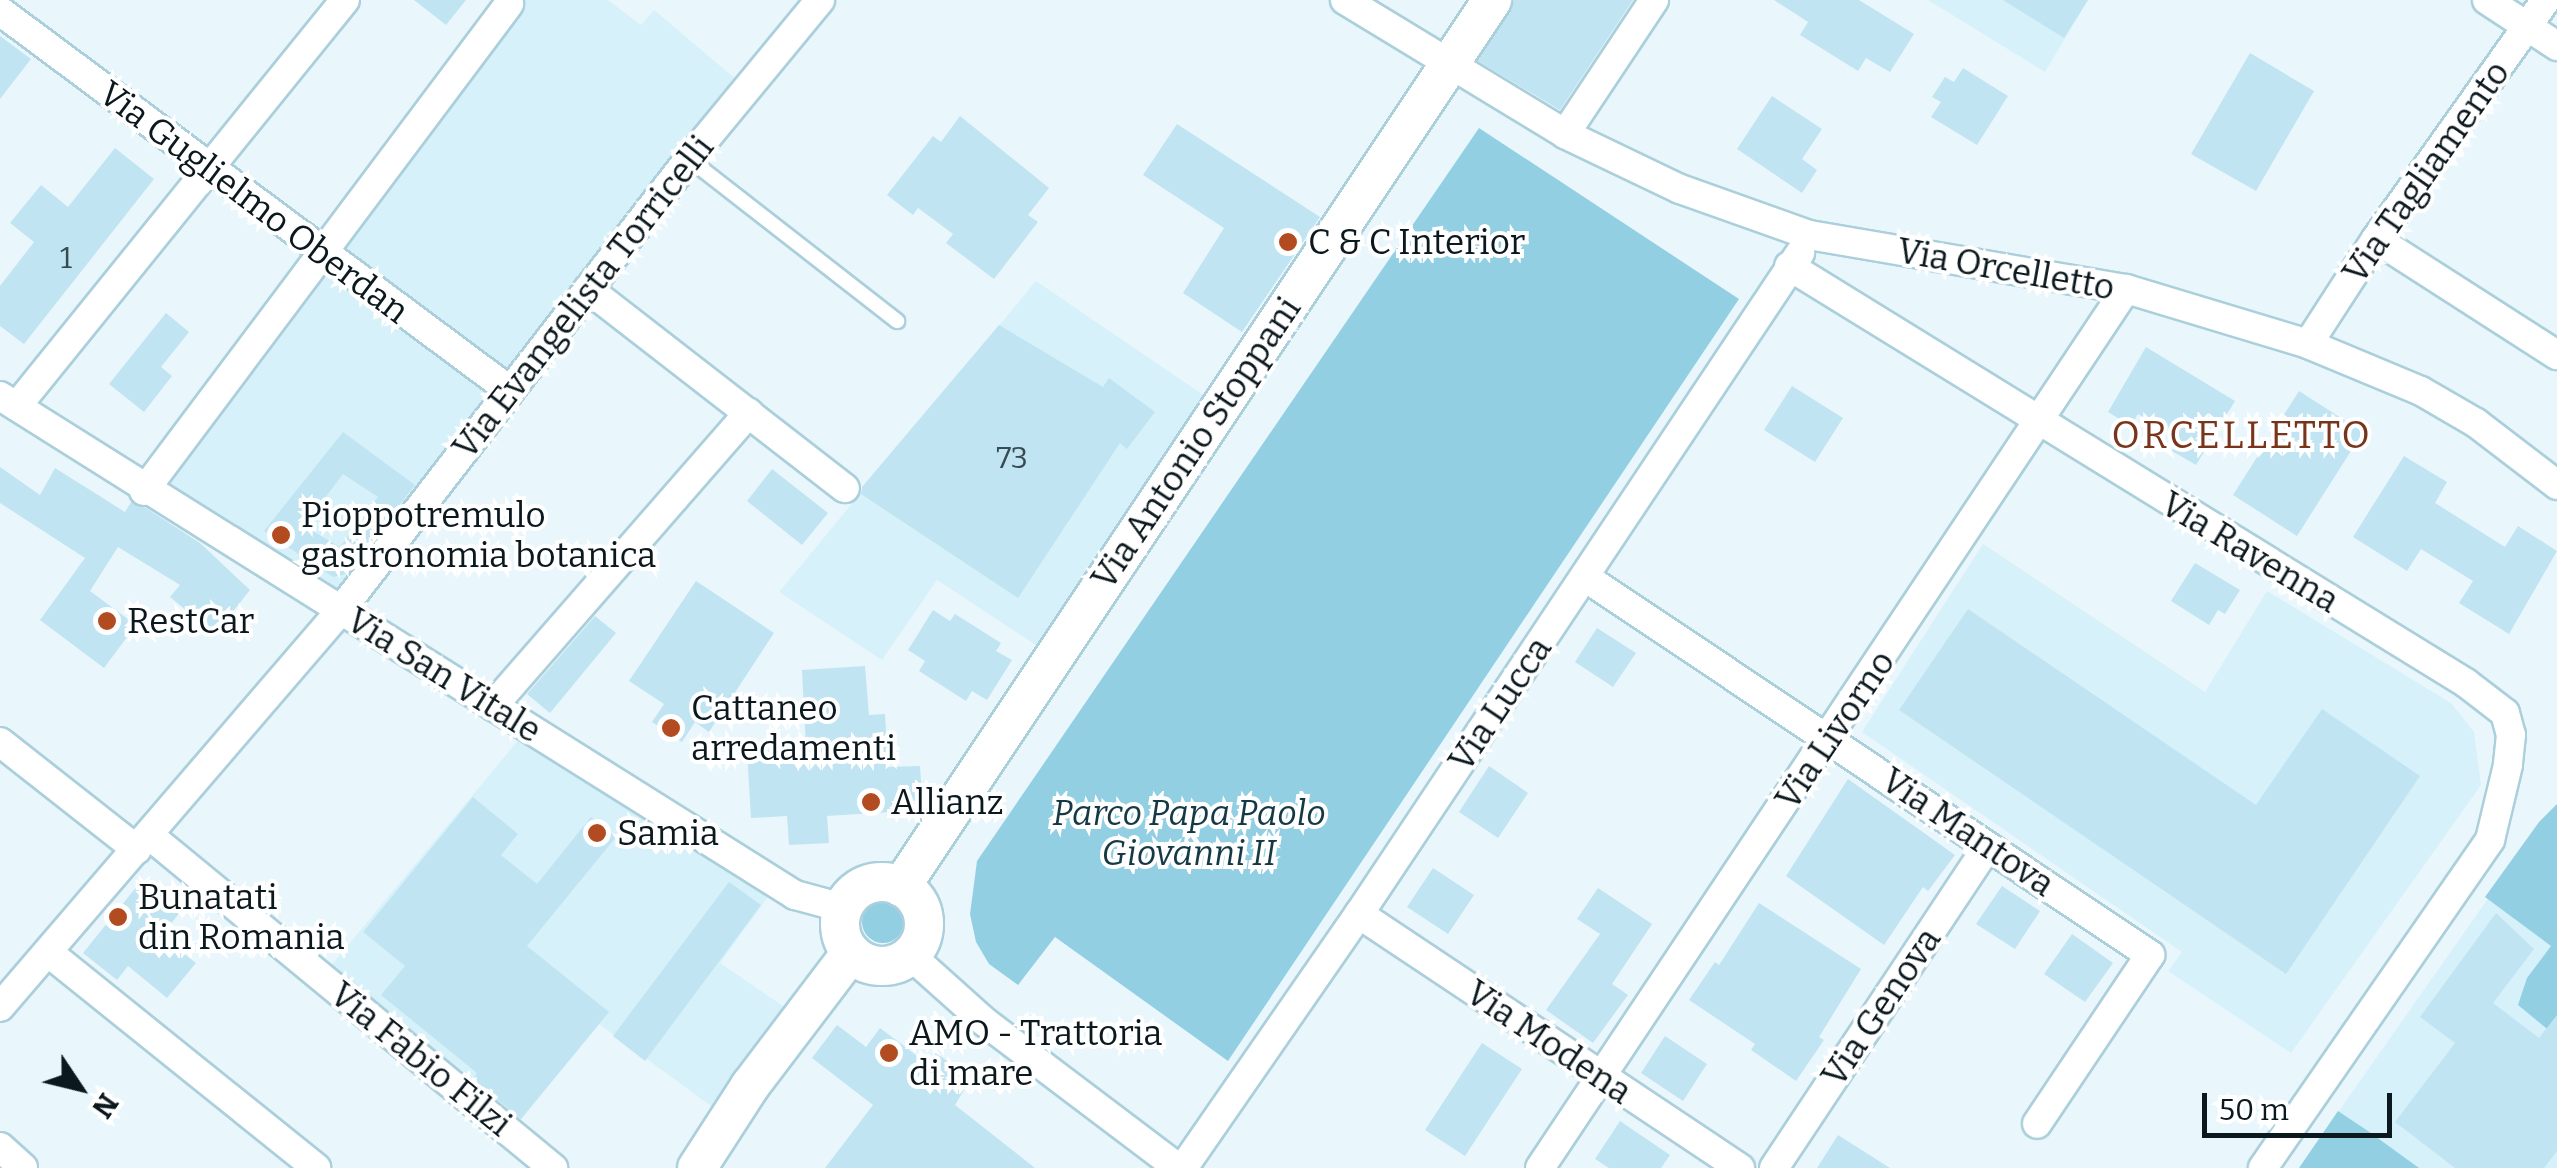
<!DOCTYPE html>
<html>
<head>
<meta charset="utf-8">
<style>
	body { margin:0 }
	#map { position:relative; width:2557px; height:1168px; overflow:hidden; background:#e9f7fc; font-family:Bitter,serif }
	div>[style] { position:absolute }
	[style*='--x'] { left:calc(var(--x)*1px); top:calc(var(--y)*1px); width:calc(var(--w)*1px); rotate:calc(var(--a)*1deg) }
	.built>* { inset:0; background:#d6f1fa }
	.green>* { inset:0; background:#93cfe3 }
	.round { border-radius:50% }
	.building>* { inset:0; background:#c0e4f1 }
	.roads { filter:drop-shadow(2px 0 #abcfdb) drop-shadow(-2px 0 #abcfdb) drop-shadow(0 2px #abcfdb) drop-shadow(0 -2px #abcfdb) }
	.lane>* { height:14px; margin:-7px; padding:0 7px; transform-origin:7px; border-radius:7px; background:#fff }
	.street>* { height:28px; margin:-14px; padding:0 14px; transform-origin:14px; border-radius:14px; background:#fff }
	.secondary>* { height:38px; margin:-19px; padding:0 19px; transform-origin:19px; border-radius:19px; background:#fff }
	.secondary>.ring { margin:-19px; padding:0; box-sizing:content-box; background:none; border:38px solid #fff; border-radius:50% }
	.dots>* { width:28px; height:28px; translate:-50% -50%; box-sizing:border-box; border:5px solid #fff; border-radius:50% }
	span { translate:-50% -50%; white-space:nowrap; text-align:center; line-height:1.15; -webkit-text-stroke:8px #fff; paint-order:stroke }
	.number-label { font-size:30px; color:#384b52 }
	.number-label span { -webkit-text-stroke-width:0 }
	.street-label { font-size:35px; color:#0b181d }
	.poi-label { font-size:35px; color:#0b181d }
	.left { translate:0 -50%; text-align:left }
	.park-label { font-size:35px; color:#153a45; font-style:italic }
	.neighbourhood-label { font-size:38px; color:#77351b; letter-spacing:2.5px }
	.north { position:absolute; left:30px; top:1038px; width:100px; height:100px; -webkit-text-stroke:8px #fff; paint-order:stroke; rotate:125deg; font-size:28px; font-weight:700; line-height:40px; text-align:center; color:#0b181d }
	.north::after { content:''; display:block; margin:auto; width:35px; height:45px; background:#0b181d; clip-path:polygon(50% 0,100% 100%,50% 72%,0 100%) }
	.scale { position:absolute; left:2202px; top:1093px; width:190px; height:45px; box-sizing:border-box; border:5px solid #0b181d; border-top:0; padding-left:12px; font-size:30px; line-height:35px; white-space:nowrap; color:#0b181d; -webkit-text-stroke:8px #fff; paint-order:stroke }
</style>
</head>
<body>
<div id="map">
	<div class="built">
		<i style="clip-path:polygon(515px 0,608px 0,641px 25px,654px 10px,743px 85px,340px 606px,147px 490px)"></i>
		<i style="clip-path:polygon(1928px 0,2088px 0,2045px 72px)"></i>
		<i style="clip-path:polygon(1036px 281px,1218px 405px,1051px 655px,937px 580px,882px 660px,779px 592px)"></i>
		<i style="clip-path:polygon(1983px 544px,2205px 692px,2267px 591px,2451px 703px,2474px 732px,2481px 785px,2291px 1053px,2168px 971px,2182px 952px,1862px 732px)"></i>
		<i style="clip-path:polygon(525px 732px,775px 887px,720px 963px,799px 1017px,726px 1117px,599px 1024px,513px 1129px,325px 973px)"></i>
		<i style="clip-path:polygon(2494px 890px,2557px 945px,2557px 1168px,2299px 1168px)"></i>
	</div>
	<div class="green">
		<i style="clip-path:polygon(1479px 128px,1739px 299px,1228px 1061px,1055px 937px,1018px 985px,989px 964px,976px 942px,970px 914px,977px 861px)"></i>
		<i style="clip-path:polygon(2557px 804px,2557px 1037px,2518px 1005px,2527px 978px,2551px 946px,2485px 897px,2539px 822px)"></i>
		<i class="round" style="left:862px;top:901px;width:42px;height:42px"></i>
		<i style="clip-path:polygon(2338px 1111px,2368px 1131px,2419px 1168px,2299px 1168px)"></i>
	</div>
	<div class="building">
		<i style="clip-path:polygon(414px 0,466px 0,446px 25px)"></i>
		<i style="clip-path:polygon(1514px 0,1633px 0,1560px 110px,1478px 61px)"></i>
		<i style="clip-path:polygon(1774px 0,1859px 0,1914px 34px,1890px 72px,1866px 58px,1858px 71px,1800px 35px,1808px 22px)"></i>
		<i style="clip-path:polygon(2003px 0,2088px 0,2064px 38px)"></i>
		<i style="clip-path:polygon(0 36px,31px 59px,0 99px)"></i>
		<i style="clip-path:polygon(2250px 53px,2314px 91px,2256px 191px,2191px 154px)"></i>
		<i style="clip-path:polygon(1963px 68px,2008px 96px,1977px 145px,1931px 117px,1941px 102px,1932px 97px,1945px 77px,1954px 82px)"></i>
		<i style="clip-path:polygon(1772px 96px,1822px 129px,1802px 159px,1817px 170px,1802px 193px,1737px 149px)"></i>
		<i style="clip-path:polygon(960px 116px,1049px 188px,1028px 215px,1038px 222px,994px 279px,946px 243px,953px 234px,918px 208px,913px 215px,887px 195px,933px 136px,941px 142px)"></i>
		<i style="clip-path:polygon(1177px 124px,1320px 217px,1242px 332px,1183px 293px,1224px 228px,1143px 175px)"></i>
		<i style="clip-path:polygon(115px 148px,154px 179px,24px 344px,0 326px,0 286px,34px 242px,10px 223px,41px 185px,68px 207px)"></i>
		<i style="clip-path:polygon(166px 313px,189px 332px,161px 367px,172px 376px,144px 412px,109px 384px)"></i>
		<i style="clip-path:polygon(999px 325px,1103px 387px,1109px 378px,1155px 412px,1127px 449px,1120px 443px,1018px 598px,861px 494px,862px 487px)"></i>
		<i style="clip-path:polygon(2146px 347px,2235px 401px,2196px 465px,2172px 451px,2180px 438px,2138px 414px,2131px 426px,2108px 412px)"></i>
		<i style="clip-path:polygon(1792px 386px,1843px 418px,1815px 462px,1764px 430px)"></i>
		<i style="clip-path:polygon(2299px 391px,2363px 432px,2297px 536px,2233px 495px)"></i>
		<i style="clip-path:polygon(evenodd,343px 432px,415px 485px,346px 574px,333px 577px,264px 531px,343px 432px,343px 474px,378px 497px,340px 547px,304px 526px,343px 474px)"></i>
		<i style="clip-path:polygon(2404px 456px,2447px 482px,2435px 503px,2505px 547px,2518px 526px,2557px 551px,2509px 634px,2459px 603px,2473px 581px,2421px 549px,2407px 571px,2353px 537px)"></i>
		<i style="clip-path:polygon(0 467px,40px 495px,55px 468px,125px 512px,131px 502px,146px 508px,200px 543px,250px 590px,215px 634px,170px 597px,180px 585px,118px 547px,90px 591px,136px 625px,104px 668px,40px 620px,85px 558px,0 503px)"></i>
		<i style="clip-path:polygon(772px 469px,828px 513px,802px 545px,747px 501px)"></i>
		<i style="clip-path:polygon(2195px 563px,2240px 590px,2225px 614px,2218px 610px,2209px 625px,2171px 601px)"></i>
		<i style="clip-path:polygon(696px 581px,774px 633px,709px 732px,695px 722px,682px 742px,652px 722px,664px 704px,629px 681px)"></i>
		<i style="clip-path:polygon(1968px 609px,2256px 805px,2322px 709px,2420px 776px,2286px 974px,1899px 710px)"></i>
		<i style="clip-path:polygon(933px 610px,950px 621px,955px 614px,1001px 643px,996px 651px,1012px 660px,987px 700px,972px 691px,966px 701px,919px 671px,925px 661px,908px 650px)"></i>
		<i style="clip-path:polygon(595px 616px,616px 633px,550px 713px,527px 694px)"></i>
		<i style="clip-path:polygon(1597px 628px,1636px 653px,1613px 687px,1575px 662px)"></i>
		<i style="clip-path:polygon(865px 666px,869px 715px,885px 714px,888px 767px,920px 766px,923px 810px,827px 816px,829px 843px,789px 845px,787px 816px,751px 818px,747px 752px,806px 748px,802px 670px)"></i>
		<i style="clip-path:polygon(1489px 766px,1528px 793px,1498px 838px,1459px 812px)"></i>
		<i style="clip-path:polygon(1848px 779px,1955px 855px,1928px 891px,1923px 887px,1884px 945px,1786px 876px)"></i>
		<i style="clip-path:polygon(473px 797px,518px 834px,501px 855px,537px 884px,591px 817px,616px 837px,527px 946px,609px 1012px,521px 1119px,473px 1079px,477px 1073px,381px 995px,405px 966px,363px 932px)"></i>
		<i style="clip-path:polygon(1433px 868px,1474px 895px,1448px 934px,1407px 907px)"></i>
		<i style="clip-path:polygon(142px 880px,181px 911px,161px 936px,196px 963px,167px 998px,128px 966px,117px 980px,83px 953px)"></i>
		<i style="clip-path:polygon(729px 882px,761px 905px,645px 1061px,613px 1036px)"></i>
		<i style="clip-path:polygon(2002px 886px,2040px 911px,2015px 949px,1976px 924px)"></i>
		<i style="clip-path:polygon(1598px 888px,1652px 924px,1612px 984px,1628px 995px,1593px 1043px,1546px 1010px,1600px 934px,1577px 919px)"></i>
		<i style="clip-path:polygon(1759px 903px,1861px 969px,1819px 1037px,1824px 1040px,1796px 1081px,1751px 1050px,1755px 1044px,1689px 1000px,1715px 962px,1719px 965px)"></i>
		<i style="clip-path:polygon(2496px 913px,2534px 949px,2493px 1003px,2539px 1038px,2557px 1015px,2557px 1151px,2544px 1168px,2455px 1168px,2395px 1122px,2455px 1043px,2420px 1017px)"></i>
		<i style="clip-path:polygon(2072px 934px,2113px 963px,2085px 1002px,2044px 974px)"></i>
		<i style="clip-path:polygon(837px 1025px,866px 1047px,880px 1028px,928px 1064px,936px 1053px,971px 1078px,955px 1105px,1035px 1168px,825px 1168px,873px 1105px,812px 1058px)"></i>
		<i style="clip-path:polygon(1665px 1036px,1707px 1064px,1683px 1101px,1641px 1073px)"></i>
		<i style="clip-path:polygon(1482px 1043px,1522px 1069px,1465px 1156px,1425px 1130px)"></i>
		<i style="clip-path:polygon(1620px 1121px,1670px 1155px,1661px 1168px,1609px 1168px,1595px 1159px)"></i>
		<i style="clip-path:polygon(1838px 1135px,1890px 1168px,1817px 1168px)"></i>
	</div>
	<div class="roads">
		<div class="lane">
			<i style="--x:689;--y:159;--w:264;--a:37.9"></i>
		</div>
		<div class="street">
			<i style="--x:1345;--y:0;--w:258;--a:31.3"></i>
			<i style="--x:1565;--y:134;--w:127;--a:25.6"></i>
			<i style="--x:1680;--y:189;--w:137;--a:19.6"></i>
			<i style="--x:1809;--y:235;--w:322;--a:9.7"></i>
			<i style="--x:2126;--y:289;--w:190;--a:16.8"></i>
			<i style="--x:2308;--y:344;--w:122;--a:22.6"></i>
			<i style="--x:2421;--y:391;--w:64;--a:30.2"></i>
			<i style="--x:2476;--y:423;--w:102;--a:37.4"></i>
			<i style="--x:2487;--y:0;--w:84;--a:33.3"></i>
			<i style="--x:0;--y:11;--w:635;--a:36.67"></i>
			<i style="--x:1565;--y:134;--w:161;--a:-56.4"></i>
			<i style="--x:2376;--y:239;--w:215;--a:32.7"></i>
			<i style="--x:1789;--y:266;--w:795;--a:31.63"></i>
			<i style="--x:2466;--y:683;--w:49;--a:37.6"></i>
			<i style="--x:2505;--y:713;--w:23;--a:75"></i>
			<i style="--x:2511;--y:735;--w:30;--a:96"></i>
			<i style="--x:2508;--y:765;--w:77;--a:103.5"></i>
			<i style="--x:2490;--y:840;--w:399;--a:124.7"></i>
			<i style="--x:588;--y:289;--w:325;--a:37.8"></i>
			<i style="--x:2308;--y:344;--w:125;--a:-57.1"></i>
			<i style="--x:2376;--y:239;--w:293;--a:-54.6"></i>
			<i style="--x:0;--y:396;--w:939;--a:32.12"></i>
			<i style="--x:795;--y:895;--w:50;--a:15.2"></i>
			<i style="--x:17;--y:406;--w:522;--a:-51.07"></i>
			<i style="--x:144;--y:491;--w:609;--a:-53.15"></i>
			<i style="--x:1585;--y:577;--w:680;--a:33.78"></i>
			<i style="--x:2150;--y:955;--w:203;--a:123.8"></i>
			<i style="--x:493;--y:706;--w:389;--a:-48.9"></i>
			<i style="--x:0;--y:742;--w:174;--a:38.2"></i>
			<i style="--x:149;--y:835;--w:524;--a:39.5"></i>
			<i style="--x:1359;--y:914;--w:458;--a:33.7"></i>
			<i style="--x:49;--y:953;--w:343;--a:38.8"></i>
			<i style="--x:910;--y:955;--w:101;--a:41.8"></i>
			<i style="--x:985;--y:1022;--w:242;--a:37.1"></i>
			<i style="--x:0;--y:1007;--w:523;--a:-49.34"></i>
			<i style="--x:341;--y:610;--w:570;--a:-52.35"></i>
			<i style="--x:689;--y:159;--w:206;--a:-50.5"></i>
			<i style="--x:0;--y:1147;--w:31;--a:42"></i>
			<i style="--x:1183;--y:1168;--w:309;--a:-55.3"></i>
			<i style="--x:1359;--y:914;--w:795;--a:-56.29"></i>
			<i style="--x:1540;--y:1168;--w:1056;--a:-56.31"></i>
			<i style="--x:1774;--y:1168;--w:385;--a:-56.4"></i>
		</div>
		<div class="secondary">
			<i class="ring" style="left:840px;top:882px;width:46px;height:46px"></i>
			<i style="--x:901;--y:887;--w:1066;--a:-56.32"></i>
			<i style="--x:697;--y:1168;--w:98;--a:-57.1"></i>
			<i style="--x:750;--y:1086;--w:167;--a:-52.8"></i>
		</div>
	</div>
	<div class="dots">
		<i style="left:1288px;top:242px;background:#b24c20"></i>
		<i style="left:281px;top:535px;background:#b24c20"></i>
		<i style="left:107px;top:621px;background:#b24c20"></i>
		<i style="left:671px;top:728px;background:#b24c20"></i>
		<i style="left:871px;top:802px;background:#b24c20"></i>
		<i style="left:597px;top:833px;background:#b24c20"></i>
		<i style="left:118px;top:917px;background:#b24c20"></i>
		<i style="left:889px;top:1053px;background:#b24c20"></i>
	</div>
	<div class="number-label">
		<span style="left:66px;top:258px">1</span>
		<span style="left:1012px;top:458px">73</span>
	</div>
	<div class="street-label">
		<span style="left:2426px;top:172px;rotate:-55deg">Via Tagliamento</span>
		<span style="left:254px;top:202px;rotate:37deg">Via Guglielmo Oberdan</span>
		<span style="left:2006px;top:269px;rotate:10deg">Via Orcelletto</span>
		<span style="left:583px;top:297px;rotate:-52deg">Via Evangelista Torricelli</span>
		<span style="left:1196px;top:443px;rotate:-56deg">Via Antonio Stoppani</span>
		<span style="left:2250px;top:552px;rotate:31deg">Via Ravenna</span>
		<span style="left:444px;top:675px;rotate:32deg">Via San Vitale</span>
		<span style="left:1500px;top:704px;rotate:-56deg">Via Lucca</span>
		<span style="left:1835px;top:730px;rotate:-56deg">Via Livorno</span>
		<span style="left:1968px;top:832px;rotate:34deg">Via Mantova</span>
		<span style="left:1881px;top:1007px;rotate:-56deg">Via Genova</span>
		<span style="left:1549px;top:1042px;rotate:34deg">Via Modena</span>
		<span style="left:421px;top:1059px;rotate:39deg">Via Fabio Filzi</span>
	</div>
	<div class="poi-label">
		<span class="left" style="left:1308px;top:242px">C &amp; C Interior</span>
		<span class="left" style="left:301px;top:535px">Pioppotremulo<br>gastronomia botanica</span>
		<span class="left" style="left:127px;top:621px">RestCar</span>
		<span class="left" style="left:691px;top:728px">Cattaneo<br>arredamenti</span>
		<span class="left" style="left:891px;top:802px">Allianz</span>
		<span class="left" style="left:617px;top:833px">Samia</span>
		<span class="left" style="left:138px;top:917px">Bunatati<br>din Romania</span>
		<span class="left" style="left:909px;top:1053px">AMO - Trattoria<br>di mare</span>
	</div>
	<div class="park-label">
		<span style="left:1189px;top:833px">Parco Papa Paolo<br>Giovanni II</span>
	</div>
	<div class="neighbourhood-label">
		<span style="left:2242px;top:436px">ORCELLETTO</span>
	</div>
	<div class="north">N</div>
	<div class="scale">50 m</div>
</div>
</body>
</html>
